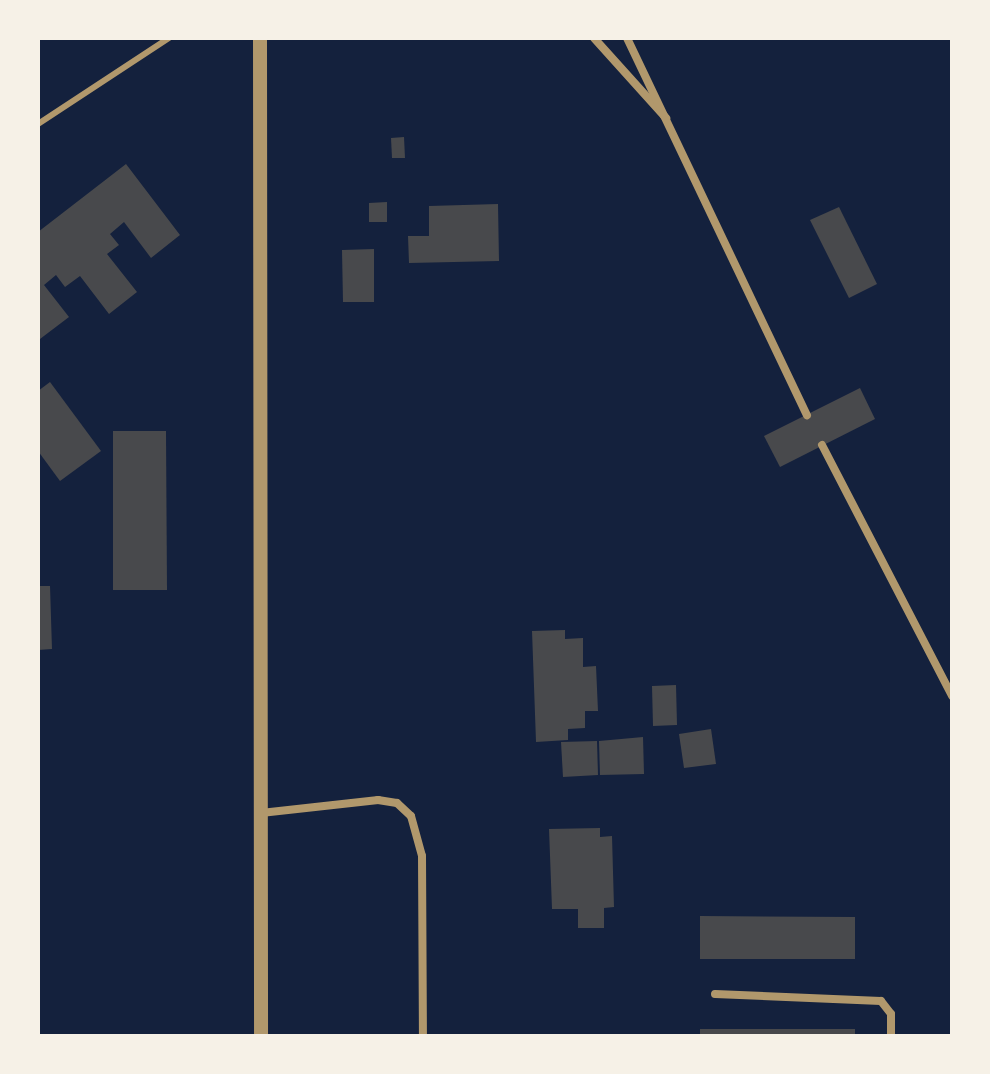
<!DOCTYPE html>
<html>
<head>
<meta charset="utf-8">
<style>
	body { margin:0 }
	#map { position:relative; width:990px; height:1074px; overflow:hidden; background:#14213d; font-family:Jost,sans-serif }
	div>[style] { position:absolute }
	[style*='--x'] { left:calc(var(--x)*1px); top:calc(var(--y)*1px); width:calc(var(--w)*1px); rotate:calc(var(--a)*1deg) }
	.building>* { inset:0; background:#48494c }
	.service>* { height:6px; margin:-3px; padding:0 3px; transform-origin:3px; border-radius:3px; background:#b1986c }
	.minor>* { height:8px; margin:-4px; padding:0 4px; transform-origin:4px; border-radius:4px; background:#b1986c }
	.tertiary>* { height:14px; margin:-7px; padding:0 7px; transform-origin:7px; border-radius:7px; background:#b1986c }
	span { translate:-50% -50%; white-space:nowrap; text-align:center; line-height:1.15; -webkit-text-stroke:8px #f6f1e7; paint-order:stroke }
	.frame { position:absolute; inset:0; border:40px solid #f6f1e7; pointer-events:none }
</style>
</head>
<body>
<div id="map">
	<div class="building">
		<i style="clip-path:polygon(404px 137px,405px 158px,392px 158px,391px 138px)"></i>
		<i style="clip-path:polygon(126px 164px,180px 235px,151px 258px,124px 222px,110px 234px,119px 245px,107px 254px,137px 292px,109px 314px,80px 276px,65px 287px,56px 275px,44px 285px,69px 317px,40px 339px,38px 232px)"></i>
		<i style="clip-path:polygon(387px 202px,387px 222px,369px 222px,369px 203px)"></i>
		<i style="clip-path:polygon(498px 204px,499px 261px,409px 263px,408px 236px,429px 236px,429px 206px)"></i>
		<i style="clip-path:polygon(839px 207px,877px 284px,849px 298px,810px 220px)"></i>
		<i style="clip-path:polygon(374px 249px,374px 302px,343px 302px,342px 250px)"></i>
		<i style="clip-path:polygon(50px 382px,101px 451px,60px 481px,38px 451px,38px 391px)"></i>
		<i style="clip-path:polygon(860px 388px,875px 419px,780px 467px,764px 436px)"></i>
		<i style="clip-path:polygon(113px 431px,166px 431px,167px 590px,113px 590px)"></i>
		<i style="clip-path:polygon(38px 586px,50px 586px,52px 649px,38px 650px)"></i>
		<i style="clip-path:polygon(565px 630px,565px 639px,583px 638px,583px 667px,596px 666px,598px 711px,585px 711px,585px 728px,568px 729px,568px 740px,536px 742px,532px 631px)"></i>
		<i style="clip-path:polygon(676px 685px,677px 725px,653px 726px,652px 686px)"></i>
		<i style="clip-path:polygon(711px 729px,716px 764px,684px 768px,679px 734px)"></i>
		<i style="clip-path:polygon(643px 737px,644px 774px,600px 775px,599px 741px)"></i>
		<i style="clip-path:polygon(597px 741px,598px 775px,563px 777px,561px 742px)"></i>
		<i style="clip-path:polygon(600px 828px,600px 837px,612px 836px,614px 907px,604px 908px,604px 928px,578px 928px,578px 909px,552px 909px,549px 829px)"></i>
		<i style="clip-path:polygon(700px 916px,855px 917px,855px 959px,700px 959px)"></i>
		<i style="clip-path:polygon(700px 1029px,855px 1029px,855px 1036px,700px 1036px)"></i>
	</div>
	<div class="service">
		<i style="--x:38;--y:124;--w:157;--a:-33.3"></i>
	</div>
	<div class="minor">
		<i style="--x:594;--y:38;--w:108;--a:48"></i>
		<i style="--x:627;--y:38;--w:418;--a:64.5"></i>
		<i style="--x:822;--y:445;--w:283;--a:62.6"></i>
		<i style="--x:261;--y:813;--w:118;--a:-6.3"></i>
		<i style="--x:378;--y:800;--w:19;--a:9"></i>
		<i style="--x:397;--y:803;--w:19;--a:43"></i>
		<i style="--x:411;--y:816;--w:41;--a:74.6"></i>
		<i style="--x:422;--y:856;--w:180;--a:89.7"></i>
		<i style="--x:715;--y:994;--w:166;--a:2.4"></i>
		<i style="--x:881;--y:1001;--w:16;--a:52"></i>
		<i style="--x:891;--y:1014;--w:22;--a:90"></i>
	</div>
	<div class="tertiary">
		<i style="--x:260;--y:38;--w:998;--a:89.94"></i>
	</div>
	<div class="frame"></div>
</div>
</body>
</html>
